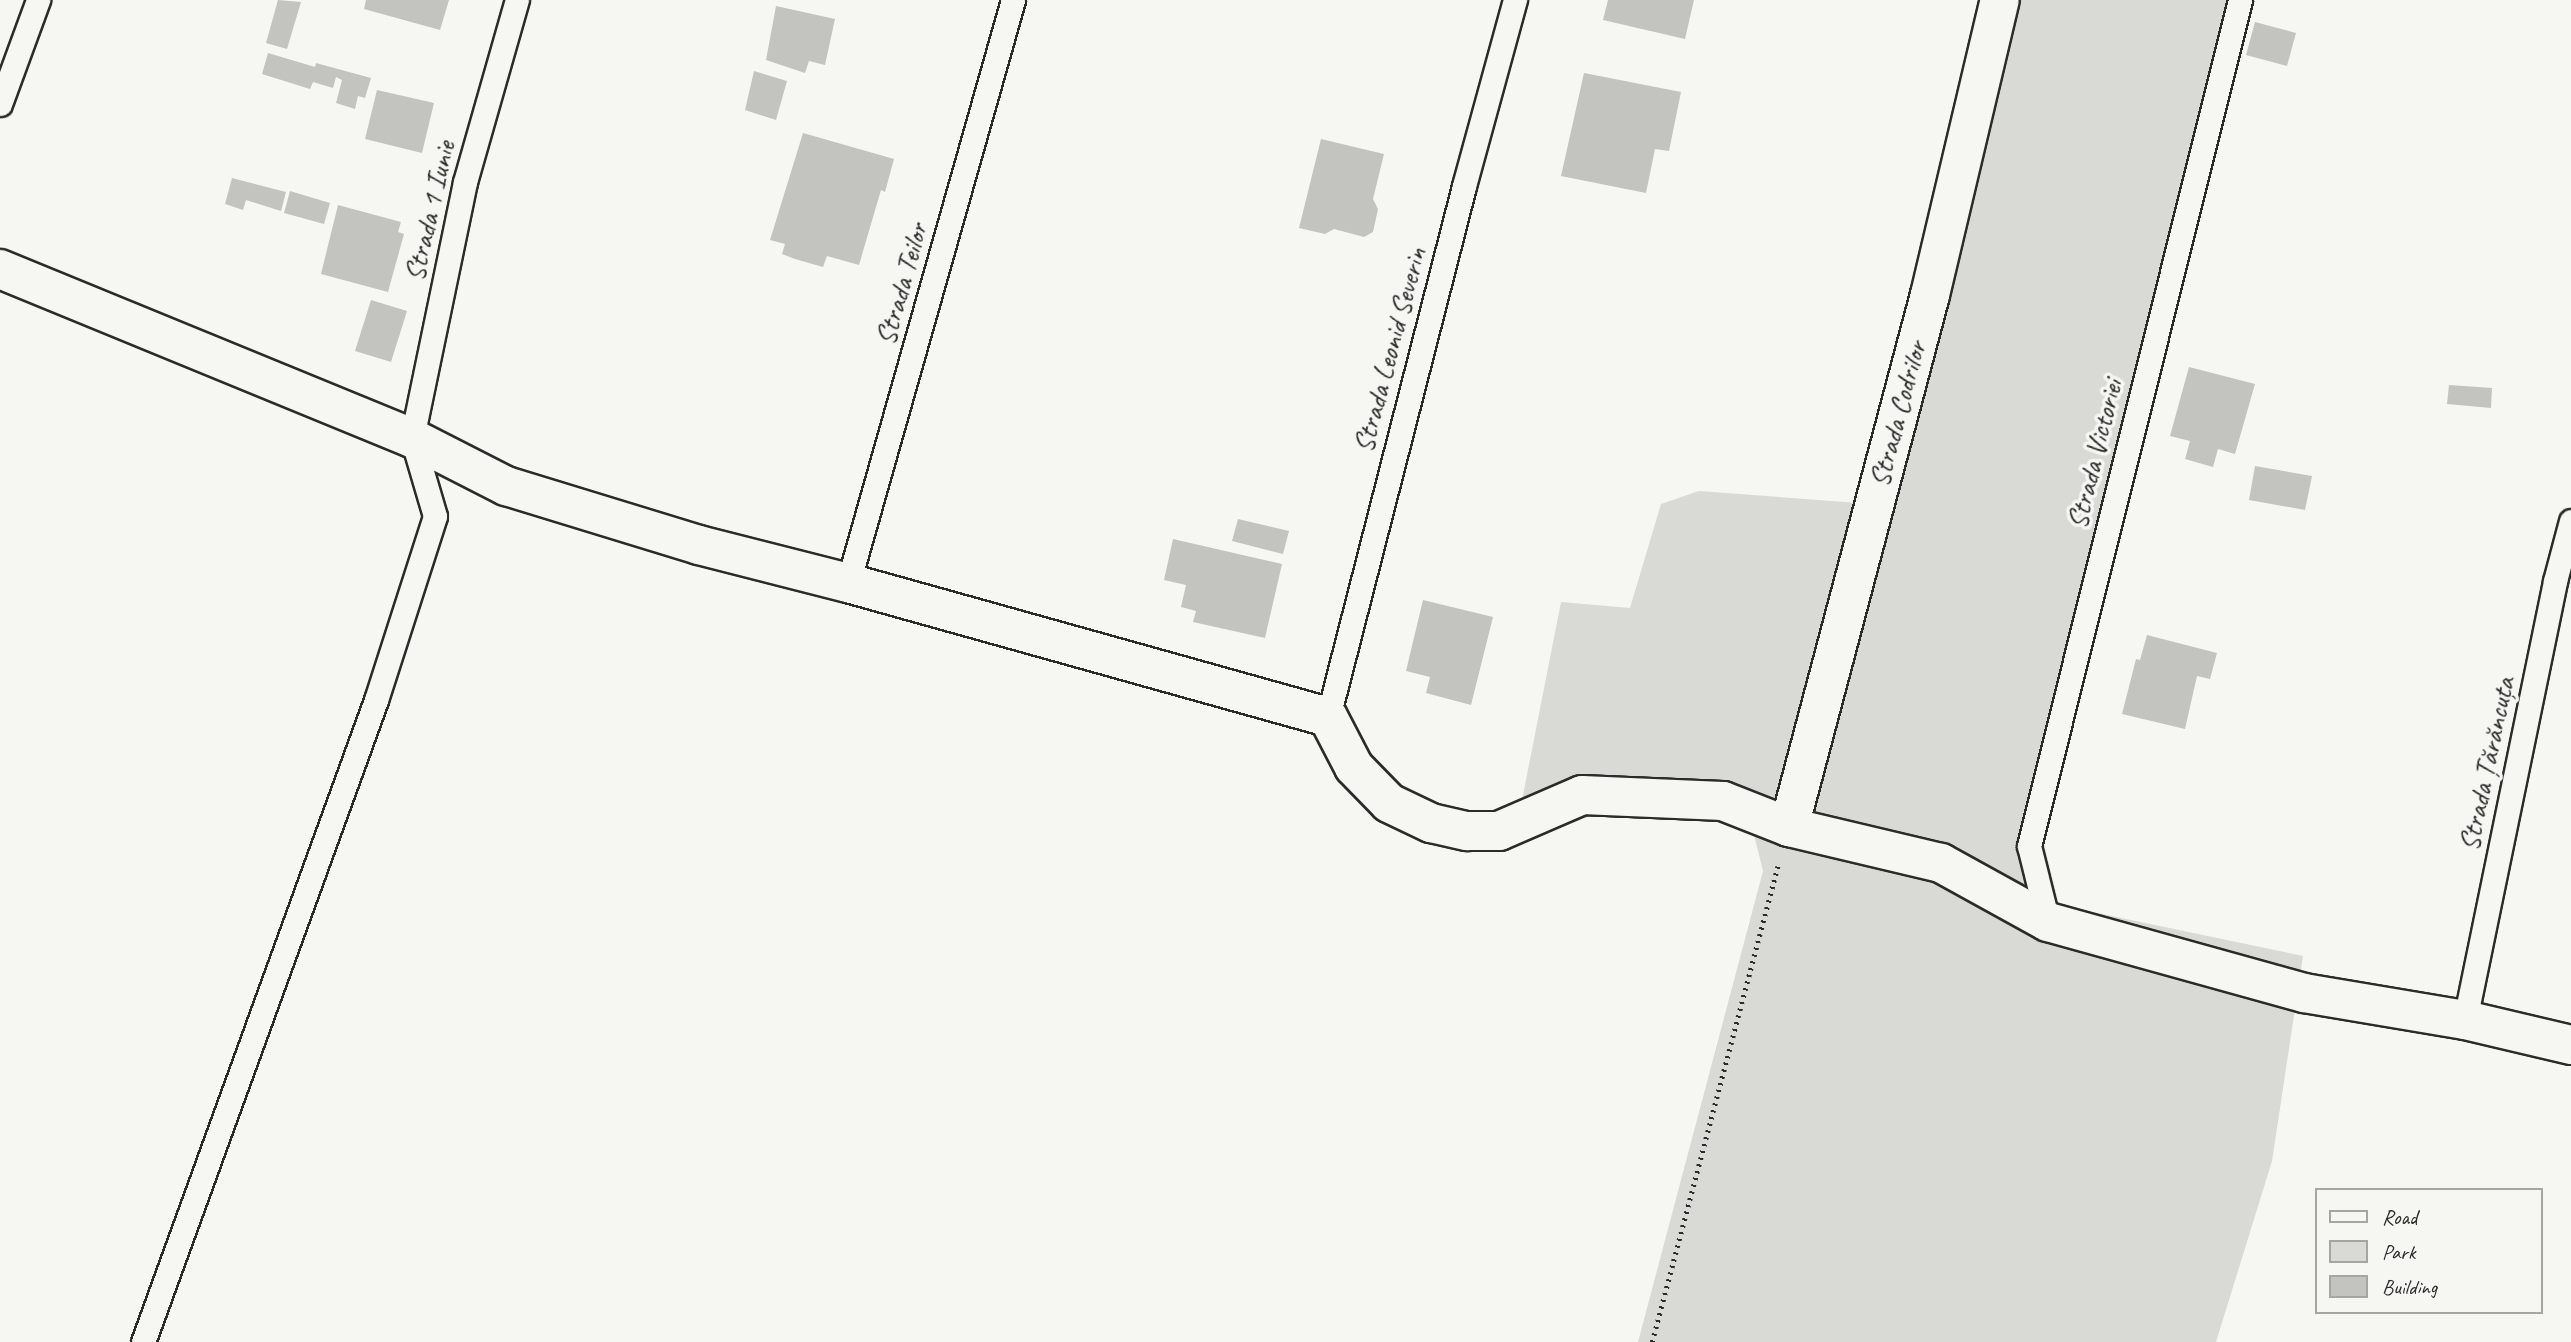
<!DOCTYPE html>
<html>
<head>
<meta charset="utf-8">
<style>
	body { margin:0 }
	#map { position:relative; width:2571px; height:1342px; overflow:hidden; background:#f6f6f2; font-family:Caveat,sans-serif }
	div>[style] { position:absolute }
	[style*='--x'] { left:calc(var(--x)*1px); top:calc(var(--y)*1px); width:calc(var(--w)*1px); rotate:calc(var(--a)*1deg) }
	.green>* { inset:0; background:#d9d9d5 }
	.building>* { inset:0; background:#c3c3c0 }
	.path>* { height:4.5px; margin-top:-2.25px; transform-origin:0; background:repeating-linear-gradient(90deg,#2b2b2b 0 2px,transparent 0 7px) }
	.roads { filter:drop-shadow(2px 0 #2b2b2b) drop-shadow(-2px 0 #2b2b2b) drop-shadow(0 2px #2b2b2b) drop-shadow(0 -2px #2b2b2b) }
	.service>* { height:23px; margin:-11.5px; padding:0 11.5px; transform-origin:11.5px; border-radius:11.5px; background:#f6f6f2 }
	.minor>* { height:38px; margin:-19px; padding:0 19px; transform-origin:19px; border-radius:19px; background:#f6f6f2 }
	span { translate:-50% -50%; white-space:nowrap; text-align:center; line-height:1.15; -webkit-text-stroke:7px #f6f6f2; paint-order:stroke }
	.street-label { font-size:28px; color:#2b2b2b }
	.legend { position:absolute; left:2315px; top:1188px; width:228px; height:126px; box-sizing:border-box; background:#f6f6f2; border:2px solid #a5a5a2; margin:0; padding:9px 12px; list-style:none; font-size:21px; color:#2b2b2b }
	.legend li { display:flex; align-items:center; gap:14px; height:35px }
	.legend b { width:35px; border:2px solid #a5a5a2 }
</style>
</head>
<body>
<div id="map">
	<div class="green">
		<i style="clip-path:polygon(1983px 0,2242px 0,2166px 343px,2043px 840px,2059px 905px,2303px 956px,2272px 1161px,2216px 1342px,1638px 1342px,1763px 871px,1754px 835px,1692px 810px,1593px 815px,1513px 846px,1561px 602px,1630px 608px,1661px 504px,1699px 491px,1858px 503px,1962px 93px)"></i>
	</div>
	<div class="building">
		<i style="clip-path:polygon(278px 0,301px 2px,287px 49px,266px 43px)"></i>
		<i style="clip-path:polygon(366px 0,449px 0,440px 30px,364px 9px)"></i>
		<i style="clip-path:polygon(1608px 0,1694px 0,1685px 39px,1603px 20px)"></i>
		<i style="clip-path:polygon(776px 6px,835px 19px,825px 65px,809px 61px,805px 73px,766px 60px)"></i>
		<i style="clip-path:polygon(2255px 22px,2296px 33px,2287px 66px,2246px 55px)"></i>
		<i style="clip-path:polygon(268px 53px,315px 67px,316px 63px,371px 78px,365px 98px,358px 96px,355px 109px,336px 103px,342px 80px,336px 77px,333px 88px,313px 82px,310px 89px,262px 74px)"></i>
		<i style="clip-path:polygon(754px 71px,787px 81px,776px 120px,745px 110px)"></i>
		<i style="clip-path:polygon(1584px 73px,1681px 92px,1669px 151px,1655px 149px,1646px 193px,1561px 176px)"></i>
		<i style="clip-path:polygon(377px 90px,434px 103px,422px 153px,365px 139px)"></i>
		<i style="clip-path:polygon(803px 133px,894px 159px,885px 192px,881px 190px,859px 265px,827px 256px,823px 267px,795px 259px,782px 254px,785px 244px,770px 240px)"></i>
		<i style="clip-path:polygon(1321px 139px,1384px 154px,1373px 199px,1378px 209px,1373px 232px,1364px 237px,1334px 229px,1325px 234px,1299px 228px)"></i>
		<i style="clip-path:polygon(232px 178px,286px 192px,281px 211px,246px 200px,243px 210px,225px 204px)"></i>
		<i style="clip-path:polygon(290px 191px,330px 203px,324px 224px,284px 213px)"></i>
		<i style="clip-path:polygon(338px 205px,401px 222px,398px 232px,404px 234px,388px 292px,321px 274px)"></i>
		<i style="clip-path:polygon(371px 300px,407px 311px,391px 362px,355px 351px)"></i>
		<i style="clip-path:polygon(2189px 367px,2255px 384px,2235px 454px,2218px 449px,2213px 467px,2185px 459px,2190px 441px,2170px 436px)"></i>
		<i style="clip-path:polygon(2449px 385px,2492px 388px,2491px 408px,2447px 404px)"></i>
		<i style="clip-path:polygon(2255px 466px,2312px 476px,2305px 510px,2249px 500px)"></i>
		<i style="clip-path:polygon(1238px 519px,1289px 531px,1283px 554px,1232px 541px)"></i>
		<i style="clip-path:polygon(1173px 539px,1282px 564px,1265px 638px,1193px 622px,1196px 611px,1181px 607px,1186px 585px,1164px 580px)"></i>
		<i style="clip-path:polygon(1423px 600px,1493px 617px,1471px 705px,1426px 693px,1430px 677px,1406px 671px)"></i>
		<i style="clip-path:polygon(2147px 635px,2217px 653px,2210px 679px,2197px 676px,2185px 729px,2122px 714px,2136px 659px,2140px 660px)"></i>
	</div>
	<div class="path">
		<i style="--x:1652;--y:1342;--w:492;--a:-75.2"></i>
	</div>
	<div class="roads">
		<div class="service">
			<i style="--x:0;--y:104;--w:111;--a:-69.9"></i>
			<i style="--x:848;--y:583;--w:606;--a:-74.2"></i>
			<i style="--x:1328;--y:717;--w:548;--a:-75.63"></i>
			<i style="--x:1464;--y:186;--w:193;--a:-74.7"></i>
			<i style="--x:2048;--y:922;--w:78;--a:-104"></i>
			<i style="--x:2029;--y:846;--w:872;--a:-76"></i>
			<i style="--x:2465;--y:1020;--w:448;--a:-78.4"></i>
			<i style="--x:2555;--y:581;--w:62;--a:-75.1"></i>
			<i style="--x:143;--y:1342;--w:683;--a:-70.05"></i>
			<i style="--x:376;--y:700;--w:193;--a:-72.2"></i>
			<i style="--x:435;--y:516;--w:81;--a:-106.4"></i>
			<i style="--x:412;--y:438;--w:261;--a:-78.3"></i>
			<i style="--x:465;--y:182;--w:189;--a:-74.1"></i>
		</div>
		<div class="minor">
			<i style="--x:0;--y:269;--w:445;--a:22.3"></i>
			<i style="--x:412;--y:438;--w:106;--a:27.1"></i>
			<i style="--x:506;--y:486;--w:202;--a:17"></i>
			<i style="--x:699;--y:545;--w:154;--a:14.3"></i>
			<i style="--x:848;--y:583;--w:498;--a:15.6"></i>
			<i style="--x:1328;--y:717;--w:56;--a:62.5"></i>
			<i style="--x:1354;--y:767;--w:50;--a:45.8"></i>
			<i style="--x:1389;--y:803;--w:47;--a:25.5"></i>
			<i style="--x:1431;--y:823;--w:37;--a:13"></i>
			<i style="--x:1467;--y:831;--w:32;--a:0"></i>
			<i style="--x:1499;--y:831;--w:90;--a:-23.4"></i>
			<i style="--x:1582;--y:795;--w:141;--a:2.4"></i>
			<i style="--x:1723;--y:801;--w:71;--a:21.5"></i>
			<i style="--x:1789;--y:827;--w:156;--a:13.3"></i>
			<i style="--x:1941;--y:863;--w:122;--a:28.9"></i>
			<i style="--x:2048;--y:922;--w:266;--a:15.5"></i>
			<i style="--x:2304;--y:993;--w:163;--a:9.5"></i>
			<i style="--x:2465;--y:1020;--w:109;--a:13.3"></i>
			<i style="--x:1789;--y:827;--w:550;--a:-75.16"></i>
			<i style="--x:1930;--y:295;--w:303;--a:-76.7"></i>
		</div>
	</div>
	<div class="street-label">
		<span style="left:430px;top:211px;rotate:-77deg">Strada 1 Iunie</span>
		<span style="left:902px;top:284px;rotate:-74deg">Strada Teilor</span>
		<span style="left:1390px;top:350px;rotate:-75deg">Strada Leonid Severin</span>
		<span style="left:1898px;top:414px;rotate:-75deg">Strada Codrilor</span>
		<span style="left:2095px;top:454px;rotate:-76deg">Strada Victoriei</span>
		<span style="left:2487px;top:764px;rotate:-78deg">Strada Țărăncuța</span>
	</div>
	<ul class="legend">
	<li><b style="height:9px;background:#f6f6f2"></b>Road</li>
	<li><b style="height:19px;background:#d9d9d5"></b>Park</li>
	<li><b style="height:19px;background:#c3c3c0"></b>Building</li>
	</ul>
</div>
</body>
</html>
